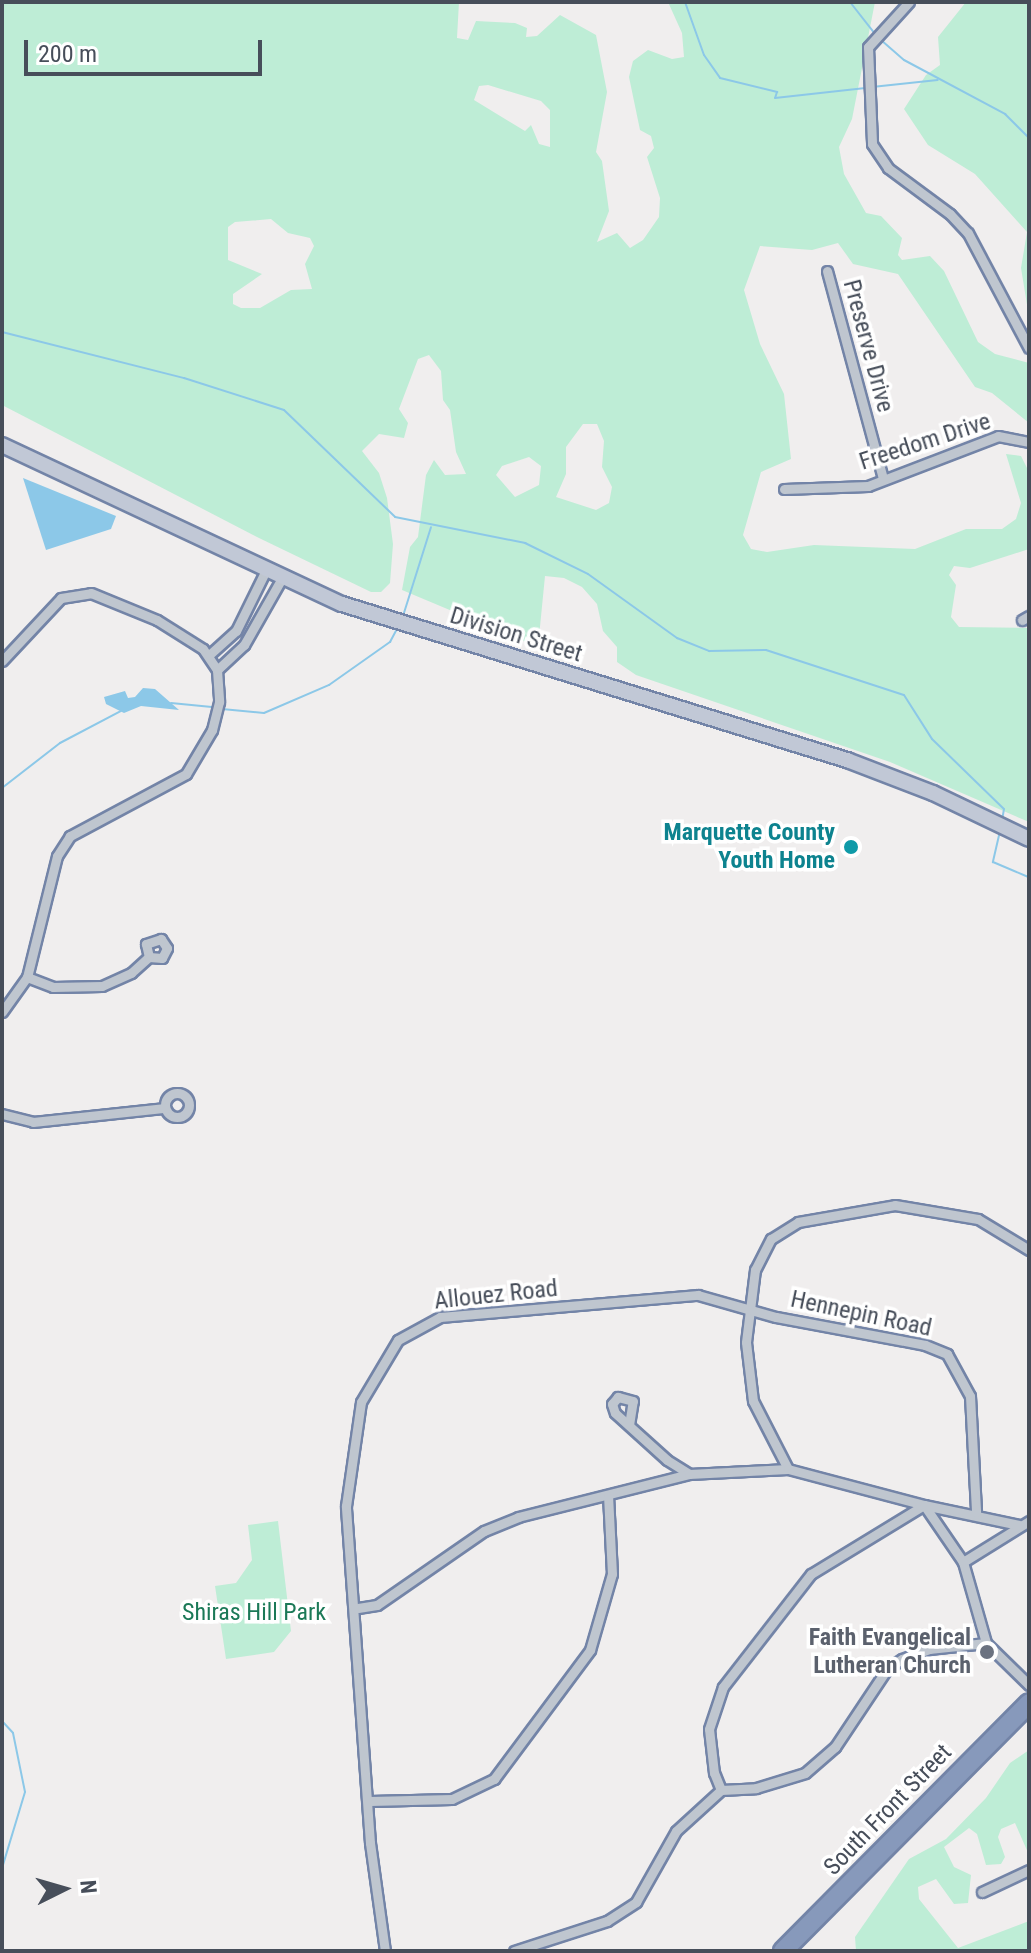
<!DOCTYPE html>
<html>
<head>
<meta charset="utf-8">
<style>
	body { margin:0 }
	#map { position:relative; width:1031px; height:1953px; overflow:hidden; background:#f0eeee; font-family:"Roboto Condensed",sans-serif }
	div>[style] { position:absolute }
	[style*='--x'] { left:calc(var(--x)*1px); top:calc(var(--y)*1px); width:calc(var(--w)*1px); rotate:calc(var(--a)*1deg) }
	.green>* { inset:0; background:#beedd6 }
	.water>* { inset:0; background:#8cc8e8 }
	.stream>* { height:2px; margin:-1px; padding:0 1px; transform-origin:1px; border-radius:1px; background:#8cc8e8 }
	.roads { filter:drop-shadow(2px 0 #7384a7) drop-shadow(-2px 0 #7384a7) drop-shadow(0 2px #7384a7) drop-shadow(0 -2px #7384a7) }
	.street>* { height:9px; margin:-4.5px; padding:0 4.5px; transform-origin:4.5px; border-radius:4.5px; background:#bfc6cf }
	.street>.ring { margin:-4.5px; padding:0; box-sizing:content-box; background:none; border:9px solid #bfc6cf; border-radius:50% }
	.secondary>* { height:14px; margin:-7px; padding:0 7px; transform-origin:7px; border-radius:7px; background:#c1c8d6 }
	.highway>* { height:18px; margin:-9px; padding:0 9px; transform-origin:9px; border-radius:9px; background:#8799bb }
	.dots>* { width:22px; height:22px; translate:-50% -50%; box-sizing:border-box; border:4px solid #fff; border-radius:50% }
	span { translate:-50% -50%; white-space:nowrap; text-align:center; line-height:1.15; -webkit-text-stroke:7px #fff; paint-order:stroke }
	.street-label { font-size:24px; color:#474e5a }
	.culture-label { font-size:24px; color:#0d838f; font-weight:700 }
	.right { translate:-100% -50%; text-align:right }
	.park-label { font-size:24px; color:#1b7957 }
	.worship-label { font-size:24px; color:#5b616d; font-weight:700 }
	.frame { position:absolute; inset:0; border:4px solid #474e5a; pointer-events:none }
	.north { position:absolute; left:24px; top:1849px; width:80px; height:80px; -webkit-text-stroke:6px #fff; paint-order:stroke; rotate:85deg; font-size:22px; font-weight:700; line-height:32px; text-align:center; color:#474e5a }
	.north::after { content:''; display:block; margin:auto; width:28px; height:36px; background:#474e5a; clip-path:polygon(50% 0,100% 100%,50% 72%,0 100%) }
	.scale { position:absolute; left:24px; top:40px; width:238px; height:36px; box-sizing:border-box; border:4px solid #474e5a; border-top:0; padding-left:10px; font-size:24px; line-height:28px; white-space:nowrap; color:#474e5a; -webkit-text-stroke:6px #fff; paint-order:stroke }
</style>
</head>
<body>
<div id="map">
	<div class="green">
		<i style="clip-path:polygon(evenodd,2px 2px,459px 2px,457px 38px,468px 40px,476px 21px,515px 23px,527px 28px,526px 37px,537px 36px,560px 15px,596px 35px,607px 92px,596px 152px,602px 161px,609px 211px,597px 242px,617px 233px,630px 248px,643px 240px,659px 217px,660px 198px,647px 157px,654px 148px,651px 136px,640px 130px,629px 77px,633px 61px,648px 50px,672px 59px,684px 57px,682px 33px,668px 2px,875px 2px,852px 119px,839px 147px,844px 174px,866px 213px,881px 216px,902px 238px,898px 255px,902px 260px,930px 256px,944px 271px,978px 342px,995px 354px,1029px 363px,1029px 423px,992px 393px,975px 387px,898px 274px,853px 264px,838px 243px,812px 250px,760px 246px,744px 290px,760px 344px,784px 394px,791px 459px,761px 472px,743px 535px,751px 549px,767px 552px,814px 545px,915px 549px,966px 529px,1002px 529px,1016px 519px,1021px 503px,1006px 454px,1021px 456px,1029px 472px,1029px 549px,970px 568px,954px 566px,949px 575px,956px 585px,951px 617px,959px 627px,1029px 628px,1029px 822px,890px 762px,636px 675px,617px 662px,617px 647px,603px 631px,597px 604px,582px 587px,564px 578px,545px 576px,538px 647px,402px 590px,410px 547px,418px 537px,426px 475px,434px 460px,445px 475px,466px 474px,456px 452px,450px 410px,443px 400px,441px 371px,429px 355px,418px 359px,399px 409px,408px 423px,404px 438px,379px 434px,362px 451px,379px 473px,387px 498px,393px 544px,390px 583px,381px 592px,371px 592px,259px 538px,2px 405px,2px 2px,488px 85px,541px 101px,550px 110px,550px 147px,539px 144px,531px 125px,525px 131px,474px 100px,479px 86px,488px 85px,2px 2px,271px 219px,288px 233px,310px 238px,314px 246px,305px 264px,312px 289px,291px 290px,260px 308px,241px 308px,233px 304px,233px 294px,262px 274px,228px 260px,228px 227px,235px 222px,271px 219px,2px 2px,583px 424px,597px 424px,604px 441px,602px 467px,612px 487px,609px 503px,596px 510px,556px 497px,566px 474px,566px 447px,583px 424px,2px 2px,529px 457px,541px 466px,539px 485px,515px 497px,496px 475px,502px 466px,529px 457px)"></i>
		<i style="clip-path:polygon(966px 2px,1029px 2px,1029px 317px,1021px 268px,1027px 232px,975px 174px,928px 145px,904px 109px,926px 75px,940px 65px,938px 37px)"></i>
		<i style="clip-path:polygon(278px 1521px,291px 1631px,274px 1652px,226px 1659px,215px 1586px,236px 1583px,252px 1560px,248px 1525px)"></i>
		<i style="clip-path:polygon(1029px 1750px,1029px 1855px,1015px 1823px,1001px 1829px,998px 1837px,1005px 1857px,1001px 1864px,986px 1865px,977px 1834px,969px 1828px,944px 1847px,954px 1867px,971px 1875px,968px 1903px,954px 1904px,936px 1879px,918px 1887px,919px 1899px,958px 1948px,1029px 1921px,1029px 1951px,856px 1951px,855px 1937px,909px 1859px,946px 1839px,986px 1798px,1010px 1763px)"></i>
	</div>
	<div class="water">
		<i style="clip-path:polygon(23px 478px,116px 516px,111px 529px,46px 550px)"></i>
		<i style="clip-path:polygon(143px 688px,155px 689px,179px 710px,141px 706px,124px 713px,106px 704px,104px 697px,125px 691px,128px 698px,135px 697px)"></i>
	</div>
	<div class="stream">
		<i style="--x:685;--y:2;--w:56;--a:70.3"></i>
		<i style="--x:704;--y:55;--w:28;--a:55"></i>
		<i style="--x:720;--y:78;--w:59;--a:13.8"></i>
		<i style="--x:777;--y:92;--w:6;--a:108"></i>
		<i style="--x:775;--y:98;--w:91;--a:-6.3"></i>
		<i style="--x:850;--y:2;--w:39;--a:52"></i>
		<i style="--x:881;--y:40;--w:30;--a:41"></i>
		<i style="--x:904;--y:60;--w:115;--a:28.1"></i>
		<i style="--x:1005;--y:114;--w:34;--a:45"></i>
		<i style="--x:872;--y:87;--w:66;--a:-6.1"></i>
		<i style="--x:2;--y:332;--w:188;--a:14.2"></i>
		<i style="--x:184;--y:378;--w:105;--a:17.7"></i>
		<i style="--x:284;--y:410;--w:154;--a:43.9"></i>
		<i style="--x:395;--y:517;--w:133;--a:11.3"></i>
		<i style="--x:525;--y:543;--w:70;--a:26.2"></i>
		<i style="--x:588;--y:574;--w:110;--a:35.7"></i>
		<i style="--x:677;--y:638;--w:35;--a:22"></i>
		<i style="--x:709;--y:651;--w:57;--a:-1"></i>
		<i style="--x:766;--y:650;--w:145;--a:18.1"></i>
		<i style="--x:904;--y:695;--w:52;--a:57.5"></i>
		<i style="--x:932;--y:739;--w:100;--a:44.2"></i>
		<i style="--x:1004;--y:809;--w:11;--a:100"></i>
		<i style="--x:403;--y:616;--w:93;--a:-72.5"></i>
		<i style="--x:171;--y:703;--w:41;--a:5.6"></i>
		<i style="--x:222;--y:709;--w:42;--a:5.4"></i>
		<i style="--x:264;--y:713;--w:71;--a:-23.3"></i>
		<i style="--x:329;--y:685;--w:75;--a:-35.2"></i>
		<i style="--x:390;--y:642;--w:15;--a:-62"></i>
		<i style="--x:2;--y:788;--w:73;--a:-37.8"></i>
		<i style="--x:60;--y:743;--w:69;--a:-27.7"></i>
		<i style="--x:1000;--y:831;--w:32;--a:103"></i>
		<i style="--x:993;--y:862;--w:39;--a:23"></i>
		<i style="--x:2;--y:1721;--w:16;--a:47"></i>
		<i style="--x:13;--y:1733;--w:60;--a:78.5"></i>
		<i style="--x:25;--y:1792;--w:79;--a:106.8"></i>
	</div>
	<div class="roads">
		<div class="street">
			<i style="--x:909;--y:2;--w:61;--a:132.3"></i>
			<i style="--x:868;--y:47;--w:97;--a:87.6"></i>
			<i style="--x:872;--y:144;--w:29;--a:56"></i>
			<i style="--x:888;--y:168;--w:77;--a:36.6"></i>
			<i style="--x:950;--y:214;--w:26;--a:47"></i>
			<i style="--x:968;--y:233;--w:130;--a:62.1"></i>
			<i style="--x:827;--y:271;--w:214;--a:74.9"></i>
			<i style="--x:784;--y:489;--w:84;--a:-2"></i>
			<i style="--x:868;--y:486;--w:139;--a:-21"></i>
			<i style="--x:998;--y:436;--w:32;--a:11"></i>
			<i style="--x:1022;--y:620;--w:8;--a:-30"></i>
			<i style="--x:209;--y:655;--w:36;--a:-42"></i>
			<i style="--x:236;--y:631;--w:68;--a:-63.8"></i>
			<i style="--x:2;--y:661;--w:86;--a:-46.9"></i>
			<i style="--x:61;--y:598;--w:30;--a:-9"></i>
			<i style="--x:91;--y:593;--w:71;--a:22.2"></i>
			<i style="--x:157;--y:620;--w:54;--a:32.2"></i>
			<i style="--x:203;--y:649;--w:25;--a:56"></i>
			<i style="--x:217;--y:670;--w:32;--a:86"></i>
			<i style="--x:219;--y:702;--w:29;--a:104"></i>
			<i style="--x:212;--y:730;--w:51;--a:120.6"></i>
			<i style="--x:186;--y:774;--w:132;--a:151.9"></i>
			<i style="--x:70;--y:836;--w:24;--a:123"></i>
			<i style="--x:57;--y:856;--w:125;--a:103.9"></i>
			<i style="--x:27;--y:977;--w:43;--a:125.5"></i>
			<i style="--x:217;--y:670;--w:37;--a:-43"></i>
			<i style="--x:244;--y:645;--w:77;--a:-60.4"></i>
			<i style="--x:27;--y:977;--w:28;--a:21"></i>
			<i style="--x:53;--y:987;--w:49;--a:-1.2"></i>
			<i style="--x:102;--y:986;--w:32;--a:-24"></i>
			<i style="--x:131;--y:973;--w:24;--a:-42"></i>
			<i style="--x:149;--y:957;--w:13;--a:4"></i>
			<i style="--x:162;--y:958;--w:11;--a:-63"></i>
			<i style="--x:167;--y:948;--w:11;--a:-124"></i>
			<i style="--x:161;--y:939;--w:16;--a:162"></i>
			<i style="--x:146;--y:944;--w:13;--a:77"></i>
			<i class="ring" style="left:165px;top:1093px;width:15px;height:15px"></i>
			<i style="--x:2;--y:1114;--w:32;--a:14"></i>
			<i style="--x:33;--y:1122;--w:133;--a:-6.1"></i>
			<i style="--x:629;--y:1425;--w:24;--a:-81"></i>
			<i style="--x:633;--y:1401;--w:16;--a:-165"></i>
			<i style="--x:618;--y:1397;--w:9;--a:131"></i>
			<i style="--x:612;--y:1404;--w:9;--a:72"></i>
			<i style="--x:615;--y:1413;--w:70;--a:42.1"></i>
			<i style="--x:667;--y:1460;--w:26;--a:32"></i>
			<i style="--x:788;--y:1469;--w:76;--a:-117.2"></i>
			<i style="--x:753;--y:1401;--w:59;--a:-96.8"></i>
			<i style="--x:746;--y:1342;--w:73;--a:-82.9"></i>
			<i style="--x:755;--y:1270;--w:35;--a:-63"></i>
			<i style="--x:771;--y:1239;--w:32;--a:-32"></i>
			<i style="--x:798;--y:1222;--w:98;--a:-9.9"></i>
			<i style="--x:895;--y:1205;--w:84;--a:9.6"></i>
			<i style="--x:978;--y:1219;--w:60;--a:31.3"></i>
			<i style="--x:963;--y:1562;--w:78;--a:-31.8"></i>
			<i style="--x:358;--y:1608;--w:19;--a:-9"></i>
			<i style="--x:377;--y:1605;--w:130;--a:-34.7"></i>
			<i style="--x:484;--y:1531;--w:37;--a:-22"></i>
			<i style="--x:518;--y:1517;--w:176;--a:-14.1"></i>
			<i style="--x:689;--y:1474;--w:99;--a:-2.9"></i>
			<i style="--x:788;--y:1469;--w:141;--a:14.8"></i>
			<i style="--x:924;--y:1505;--w:69;--a:55.6"></i>
			<i style="--x:963;--y:1562;--w:84;--a:74.1"></i>
			<i style="--x:986;--y:1643;--w:60;--a:44.3"></i>
			<i style="--x:721;--y:1790;--w:18;--a:-112"></i>
			<i style="--x:714;--y:1773;--w:44;--a:-96.5"></i>
			<i style="--x:709;--y:1729;--w:44;--a:-71.6"></i>
			<i style="--x:723;--y:1687;--w:143;--a:-52.1"></i>
			<i style="--x:811;--y:1574;--w:132;--a:-31.4"></i>
			<i style="--x:924;--y:1505;--w:97;--a:11.9"></i>
			<i style="--x:370;--y:1801;--w:82;--a:-1.4"></i>
			<i style="--x:452;--y:1799;--w:47;--a:-25.5"></i>
			<i style="--x:494;--y:1779;--w:161;--a:-53.3"></i>
			<i style="--x:590;--y:1650;--w:79;--a:-73.9"></i>
			<i style="--x:612;--y:1574;--w:78;--a:-92.9"></i>
			<i style="--x:982;--y:1892;--w:52;--a:-25.1"></i>
			<i style="--x:385;--y:1951;--w:109;--a:-97.9"></i>
			<i style="--x:370;--y:1843;--w:338;--a:-94.1"></i>
			<i style="--x:346;--y:1506;--w:105;--a:-81.8"></i>
			<i style="--x:361;--y:1402;--w:72;--a:-59.2"></i>
			<i style="--x:398;--y:1340;--w:48;--a:-28.7"></i>
			<i style="--x:440;--y:1317;--w:259;--a:-4.9"></i>
			<i style="--x:698;--y:1295;--w:81;--a:15.8"></i>
			<i style="--x:776;--y:1317;--w:152;--a:10.6"></i>
			<i style="--x:925;--y:1345;--w:24;--a:22"></i>
			<i style="--x:947;--y:1354;--w:48;--a:61.3"></i>
			<i style="--x:970;--y:1396;--w:116;--a:87"></i>
			<i style="--x:514;--y:1951;--w:98;--a:-17.9"></i>
			<i style="--x:607;--y:1921;--w:35;--a:-33"></i>
			<i style="--x:636;--y:1902;--w:81;--a:-60.6"></i>
			<i style="--x:676;--y:1831;--w:61;--a:-42.3"></i>
			<i style="--x:721;--y:1790;--w:35;--a:-3"></i>
			<i style="--x:756;--y:1788;--w:51;--a:-17"></i>
			<i style="--x:805;--y:1773;--w:40;--a:-41"></i>
			<i style="--x:835;--y:1747;--w:94;--a:-56.3"></i>
			<i style="--x:887;--y:1669;--w:18;--a:-34"></i>
			<i style="--x:902;--y:1659;--w:29;--a:-20"></i>
			<i style="--x:929;--y:1649;--w:57;--a:-6"></i>
		</div>
		<div class="secondary">
			<i style="--x:2;--y:445;--w:375;--a:25.1"></i>
			<i style="--x:342;--y:604;--w:529;--a:17.17"></i>
			<i style="--x:847;--y:760;--w:92;--a:21"></i>
			<i style="--x:933;--y:793;--w:106;--a:25.6"></i>
		</div>
		<div class="highway">
			<i style="--x:783;--y:1951;--w:349;--a:-45.2"></i>
		</div>
	</div>
	<div class="dots">
		<i style="left:851px;top:847px;background:#0f9aa8"></i>
		<i style="left:987px;top:1652px;background:#6b7280"></i>
	</div>
	<div class="street-label">
		<span style="left:868px;top:346px;rotate:75deg">Preserve Drive</span>
		<span style="left:925px;top:442px;rotate:-18deg">Freedom Drive</span>
		<span style="left:516px;top:635px;rotate:17deg">Division Street</span>
		<span style="left:496px;top:1295px;rotate:-6deg">Allouez Road</span>
		<span style="left:861px;top:1314px;rotate:12deg">Hennepin Road</span>
		<span style="left:888px;top:1810px;rotate:-46deg">South Front Street</span>
	</div>
	<div class="culture-label">
		<span class="right" style="left:835px;top:847px">Marquette County<br>Youth Home</span>
	</div>
	<div class="park-label">
		<span style="left:254px;top:1613px">Shiras Hill Park</span>
	</div>
	<div class="worship-label">
		<span class="right" style="left:971px;top:1652px">Faith Evangelical<br>Lutheran Church</span>
	</div>
	<div class="frame"></div>
	<div class="north">N</div>
	<div class="scale">200 m</div>
</div>
</body>
</html>
